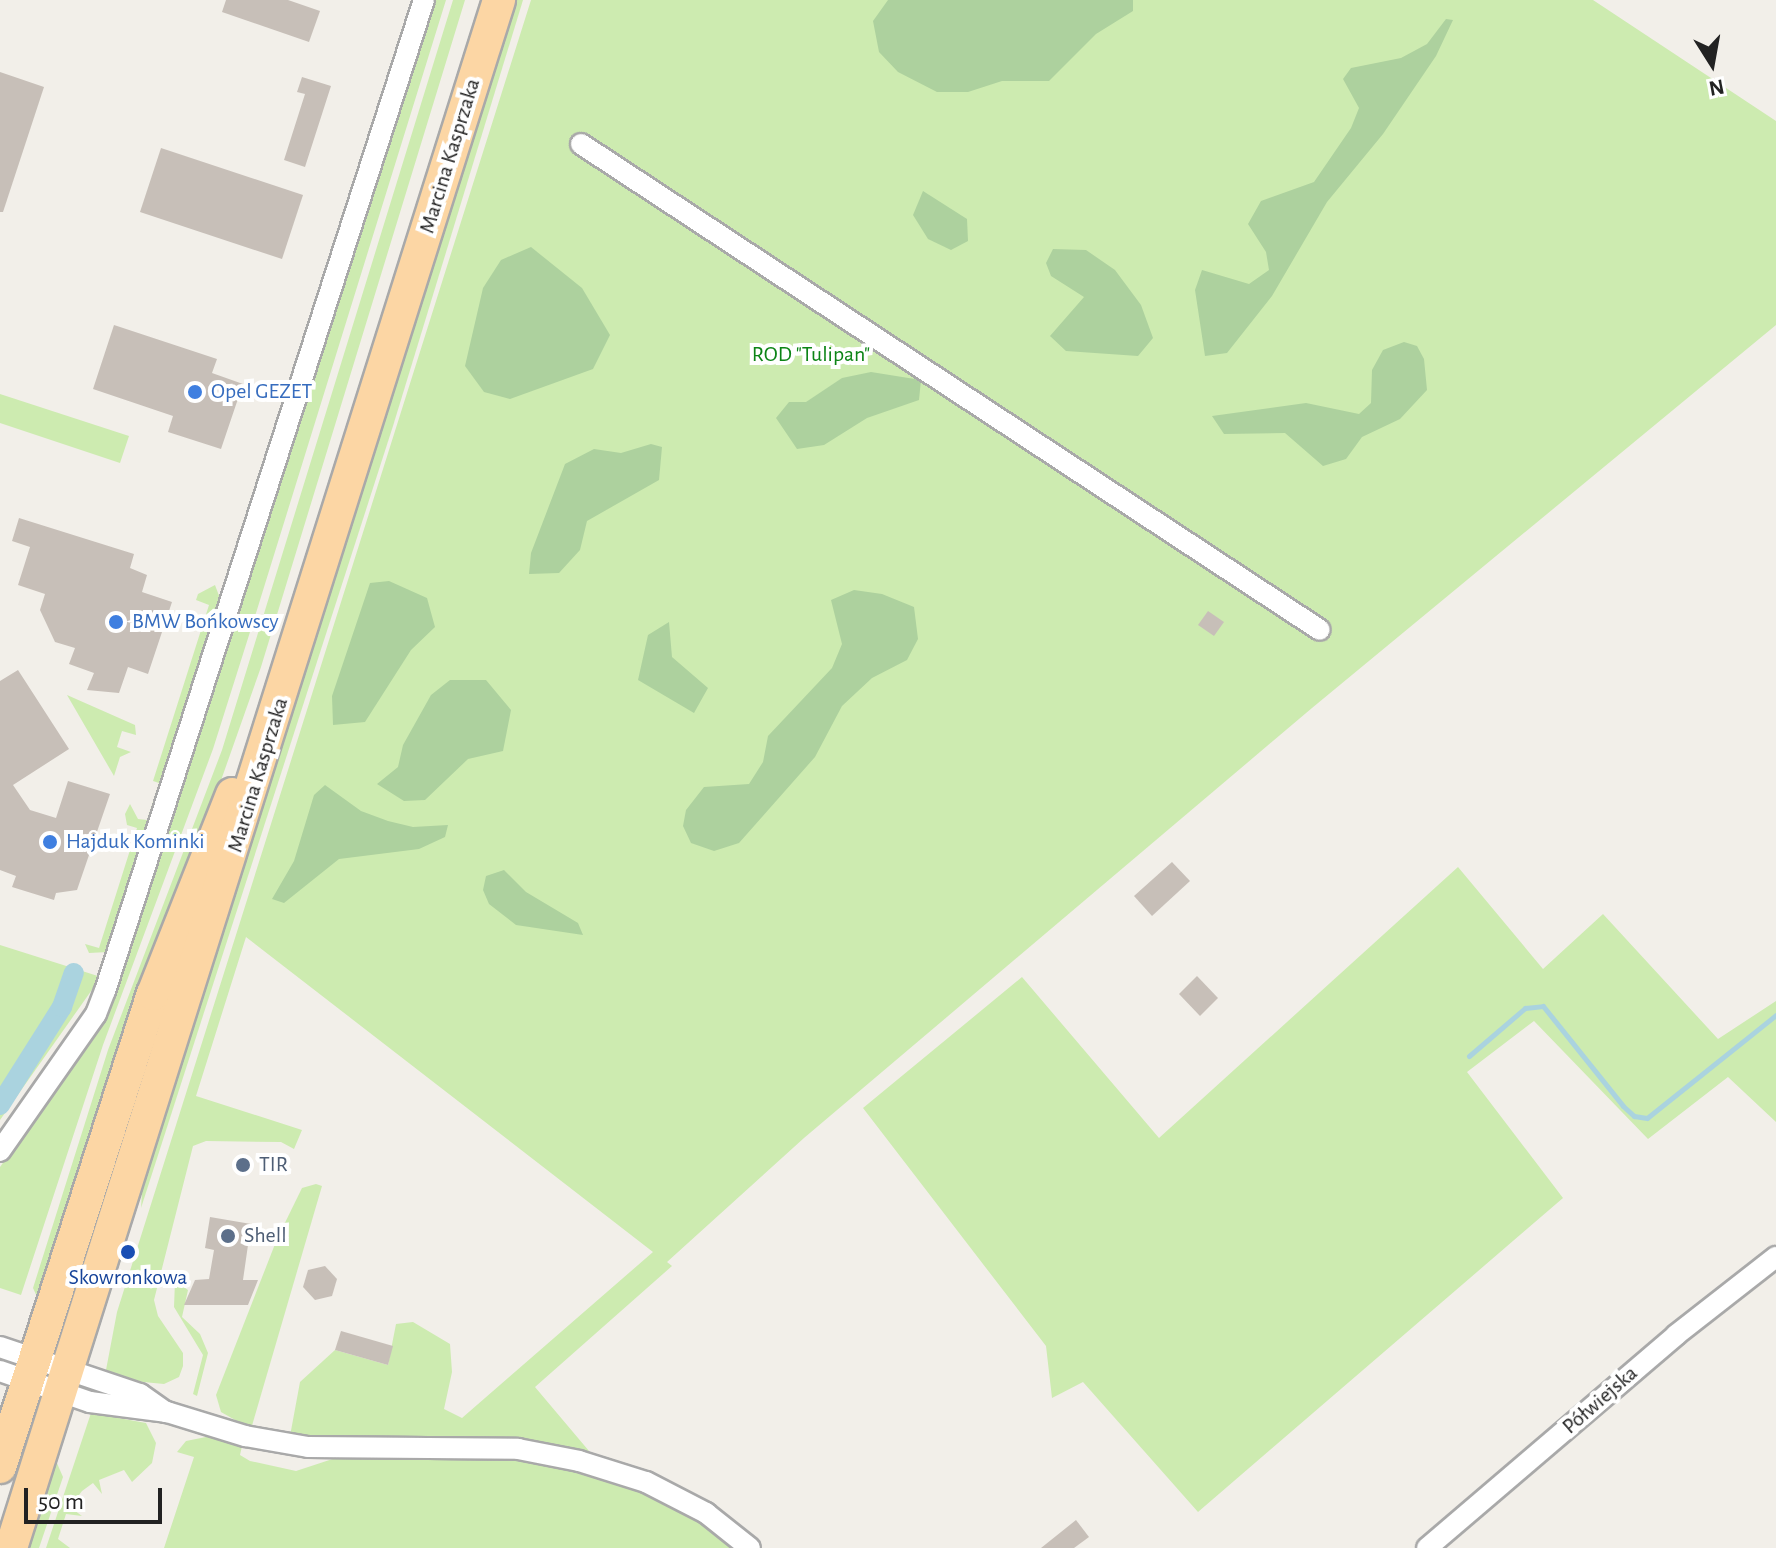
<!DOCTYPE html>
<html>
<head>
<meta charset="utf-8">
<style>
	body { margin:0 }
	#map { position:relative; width:1776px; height:1548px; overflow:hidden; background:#f2efe9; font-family:"Alegreya Sans",sans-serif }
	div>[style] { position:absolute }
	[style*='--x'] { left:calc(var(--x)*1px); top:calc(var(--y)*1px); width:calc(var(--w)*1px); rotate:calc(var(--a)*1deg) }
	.grass>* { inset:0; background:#cdebb0 }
	.forest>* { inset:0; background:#add19e }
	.stream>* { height:5px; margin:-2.5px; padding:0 2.5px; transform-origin:2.5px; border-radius:2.5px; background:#aad3df }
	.canal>* { height:20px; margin:-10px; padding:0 10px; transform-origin:10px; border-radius:10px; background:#aad3df }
	.building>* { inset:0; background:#c7bfb8 }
	.roads { filter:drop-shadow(2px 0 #a9a9a9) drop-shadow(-2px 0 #a9a9a9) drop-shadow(0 2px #a9a9a9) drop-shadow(0 -2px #a9a9a9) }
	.minor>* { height:20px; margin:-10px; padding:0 10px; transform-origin:10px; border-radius:10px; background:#fff }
	.primary>* { height:32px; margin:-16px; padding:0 16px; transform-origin:16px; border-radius:16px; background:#fcd6a4 }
	.dots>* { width:22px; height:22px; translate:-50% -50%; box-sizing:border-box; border:4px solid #fff; border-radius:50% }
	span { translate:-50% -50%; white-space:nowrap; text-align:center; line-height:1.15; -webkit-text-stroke:8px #fff; paint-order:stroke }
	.street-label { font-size:22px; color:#222 }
	.park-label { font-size:22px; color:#0c8416 }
	.shop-label { font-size:22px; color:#366cbe }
	.left { translate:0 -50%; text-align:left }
	.service-label { font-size:22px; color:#4e5e75 }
	.transit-label { font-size:22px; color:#164399 }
	.north { position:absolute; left:1672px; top:24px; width:80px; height:80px; -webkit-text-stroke:6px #fff; paint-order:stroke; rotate:169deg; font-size:22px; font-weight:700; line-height:32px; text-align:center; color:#222 }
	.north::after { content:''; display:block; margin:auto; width:28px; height:36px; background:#222; clip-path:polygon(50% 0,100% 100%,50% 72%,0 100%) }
	.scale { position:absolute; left:24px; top:1488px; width:138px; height:36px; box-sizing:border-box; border:4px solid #222; border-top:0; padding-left:10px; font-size:24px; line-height:28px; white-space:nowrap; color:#222; -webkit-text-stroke:6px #fff; paint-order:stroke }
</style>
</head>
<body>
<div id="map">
	<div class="grass">
		<i style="clip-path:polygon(430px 0,446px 0,256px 613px,213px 749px,103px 1045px,21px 1295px,0 1288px,0 1167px,98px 1029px)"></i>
		<i style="clip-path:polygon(453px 0,465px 0,261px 667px,38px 1299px,33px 1288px,108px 1050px,222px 750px)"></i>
		<i style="clip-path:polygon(511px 0,523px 0,393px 426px,141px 1208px,143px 1176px)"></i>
		<i style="clip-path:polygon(531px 0,1593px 0,1776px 121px,1776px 325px,1312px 708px,804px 1138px,667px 1262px,672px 1266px,535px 1387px,605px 1470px,750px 1548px,164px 1548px,194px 1457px,177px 1452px,186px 1441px,211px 1436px,242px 1446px,240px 1455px,250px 1461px,296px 1471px,363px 1449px,359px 1442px,290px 1436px,300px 1382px,335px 1350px,388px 1365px,396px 1324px,413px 1322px,450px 1344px,452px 1372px,444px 1409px,462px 1418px,653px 1252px,246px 937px,196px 1096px,302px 1130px,294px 1149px,281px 1142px,206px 1141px,193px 1146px,154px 1300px,158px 1316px,183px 1353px,183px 1366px,179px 1377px,164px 1384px,133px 1381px,106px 1370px,117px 1312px)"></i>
		<i style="clip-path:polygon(0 394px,129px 436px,120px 463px,0 423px)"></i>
		<i style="clip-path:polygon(215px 585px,221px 601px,108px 952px,89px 953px,85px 944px,99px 948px,137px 828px,127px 825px,125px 814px,130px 804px,138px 819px,147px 820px,159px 783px,153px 781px,209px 605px,196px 600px,198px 594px)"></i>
		<i style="clip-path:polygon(67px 695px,135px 725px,136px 735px,122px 731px,117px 747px,131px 752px,120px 757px,114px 776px)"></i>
		<i style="clip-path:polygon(1458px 867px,1543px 969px,1603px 914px,1718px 1039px,1776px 1001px,1776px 1122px,1728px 1077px,1648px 1139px,1534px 1021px,1467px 1072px,1563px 1198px,1198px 1512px,1083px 1382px,1052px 1398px,1046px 1346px,863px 1108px,1022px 977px,1159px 1138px)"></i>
		<i style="clip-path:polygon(0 945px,101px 977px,0 1120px)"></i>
		<i style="clip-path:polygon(316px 1184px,322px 1186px,251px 1429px,221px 1412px,216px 1395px,277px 1239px,302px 1188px)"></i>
		<i style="clip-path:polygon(175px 1281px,188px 1290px,182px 1317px,200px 1334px,208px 1353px,197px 1396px,193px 1394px,203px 1355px,174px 1307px)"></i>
		<i style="clip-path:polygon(91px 1413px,146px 1423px,156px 1443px,152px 1463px,132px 1482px,124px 1470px,99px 1480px,102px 1494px,93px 1483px,82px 1491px,70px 1507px,82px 1516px,66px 1514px,58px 1539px,70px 1548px,46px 1548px)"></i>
		<i style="clip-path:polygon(53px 1454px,63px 1477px,39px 1548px,23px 1548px)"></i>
	</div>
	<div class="forest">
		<i style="clip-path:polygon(888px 0,1133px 0,1133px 11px,1096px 34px,1049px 81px,1002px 81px,968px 92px,937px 92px,898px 72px,879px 52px,873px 21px)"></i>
		<i style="clip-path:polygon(1446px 19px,1453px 20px,1436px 56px,1383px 134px,1327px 202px,1272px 296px,1227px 353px,1205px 356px,1195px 290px,1202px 270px,1249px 284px,1269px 270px,1266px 252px,1248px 224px,1261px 201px,1314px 182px,1351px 128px,1359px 108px,1343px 79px,1351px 68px,1401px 58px,1427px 44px)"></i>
		<i style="clip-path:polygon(923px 191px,967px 219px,968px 241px,951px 250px,928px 239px,913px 215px)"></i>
		<i style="clip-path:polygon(531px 247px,582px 288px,610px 335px,593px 369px,510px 399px,484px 392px,465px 366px,483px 288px,501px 260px)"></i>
		<i style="clip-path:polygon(1053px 249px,1086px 250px,1115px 270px,1141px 305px,1153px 338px,1138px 356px,1066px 351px,1050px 336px,1084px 297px,1051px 276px,1046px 263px)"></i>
		<i style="clip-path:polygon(1404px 342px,1417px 346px,1424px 359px,1427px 390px,1400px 419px,1362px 437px,1346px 459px,1323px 466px,1285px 433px,1224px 434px,1212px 416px,1306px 403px,1359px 414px,1371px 403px,1372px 370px,1383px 350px)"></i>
		<i style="clip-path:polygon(871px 372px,921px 380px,919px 400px,867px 418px,824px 445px,797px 449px,776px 418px,789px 402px,806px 402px,842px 378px)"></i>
		<i style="clip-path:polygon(651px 444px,662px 447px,659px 480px,587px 521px,580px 550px,559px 573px,529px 574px,531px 553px,565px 464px,594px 449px,621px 453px)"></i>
		<i style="clip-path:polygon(389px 581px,427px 598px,435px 627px,411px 650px,365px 722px,333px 725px,332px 696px,370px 583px)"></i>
		<i style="clip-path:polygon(854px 590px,882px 594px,914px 607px,918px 639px,907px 660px,872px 678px,842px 706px,815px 757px,739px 843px,714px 851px,691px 843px,683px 826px,686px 810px,704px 787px,749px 784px,763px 762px,768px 736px,832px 668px,842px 644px,831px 600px)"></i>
		<i style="clip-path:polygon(669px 622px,672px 657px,708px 688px,694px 713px,638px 680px,648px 635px)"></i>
		<i style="clip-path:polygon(450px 680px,486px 680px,511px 710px,503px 751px,468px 759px,425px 800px,404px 801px,377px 784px,398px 767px,403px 745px,431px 695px)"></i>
		<i style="clip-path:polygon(325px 785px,361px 811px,388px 821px,413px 827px,448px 825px,445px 837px,419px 849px,339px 859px,284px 903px,272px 899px,294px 861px,314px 795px)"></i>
		<i style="clip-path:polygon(504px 870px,526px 892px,578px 923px,583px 935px,516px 925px,489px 904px,483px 890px,486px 876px)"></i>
	</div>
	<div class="stream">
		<i style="--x:1469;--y:1056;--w:74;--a:-40.6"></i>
		<i style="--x:1525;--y:1008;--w:18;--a:-6"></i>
		<i style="--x:1543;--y:1006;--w:128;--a:51.3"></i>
		<i style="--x:1623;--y:1106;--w:15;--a:42"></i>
		<i style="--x:1634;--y:1116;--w:13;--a:9"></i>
		<i style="--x:1647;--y:1118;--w:165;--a:-38.6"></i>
	</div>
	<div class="canal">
		<i style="--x:0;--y:1105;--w:116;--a:-57.7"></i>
		<i style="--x:62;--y:1007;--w:36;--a:-71"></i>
	</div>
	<div class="building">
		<i style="clip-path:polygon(226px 0,288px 0,320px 11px,309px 42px,222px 12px)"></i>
		<i style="clip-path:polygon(0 72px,44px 87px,3px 212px,0 212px)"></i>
		<i style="clip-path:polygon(302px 77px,331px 86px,305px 167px,284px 160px,305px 94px,297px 92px)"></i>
		<i style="clip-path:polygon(161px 148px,303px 195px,282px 259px,140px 212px)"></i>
		<i style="clip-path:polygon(114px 325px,217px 359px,212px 373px,243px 384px,221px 449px,168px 432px,173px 416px,93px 389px)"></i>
		<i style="clip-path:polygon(19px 518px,134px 554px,130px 568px,147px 575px,142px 592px,172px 602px,148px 674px,128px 667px,119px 693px,87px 690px,94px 673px,69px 664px,75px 648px,55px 642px,40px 610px,45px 594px,18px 585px,30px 547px,12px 541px)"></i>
		<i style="clip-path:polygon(1208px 611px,1224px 622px,1214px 636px,1198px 625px)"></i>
		<i style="clip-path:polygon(18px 670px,69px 749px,13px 785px,30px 810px,56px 818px,68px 781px,110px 794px,77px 890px,56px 893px,54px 900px,12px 887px,16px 876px,0 870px,0 681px)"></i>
		<i style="clip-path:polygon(1172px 862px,1190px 881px,1152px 916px,1134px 896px)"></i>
		<i style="clip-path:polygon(1197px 976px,1218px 998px,1200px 1016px,1179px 994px)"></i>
		<i style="clip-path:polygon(210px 1217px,251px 1224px,243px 1280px,258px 1280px,248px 1305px,184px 1305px,195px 1280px,209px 1279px,214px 1250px,205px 1248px)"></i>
		<i style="clip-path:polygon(325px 1266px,337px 1279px,332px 1296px,315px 1300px,303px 1287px,308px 1270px)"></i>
		<i style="clip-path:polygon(341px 1331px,393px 1346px,388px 1365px,335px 1350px)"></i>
		<i style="clip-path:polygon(1076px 1520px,1089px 1537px,1074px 1548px,1041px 1548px)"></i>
	</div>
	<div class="roads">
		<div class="minor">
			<i style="--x:581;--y:144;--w:884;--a:33.33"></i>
			<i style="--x:0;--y:1151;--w:167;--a:-55"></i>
			<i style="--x:96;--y:1014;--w:25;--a:-69"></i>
			<i style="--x:105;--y:991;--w:1041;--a:-72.16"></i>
			<i style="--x:0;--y:1347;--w:148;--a:18.6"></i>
			<i style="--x:140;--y:1394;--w:32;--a:35"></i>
			<i style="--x:0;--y:1371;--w:95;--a:19"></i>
			<i style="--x:90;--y:1402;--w:78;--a:7.4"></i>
			<i style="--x:167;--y:1412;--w:82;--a:17.1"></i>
			<i style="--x:245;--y:1436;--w:64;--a:9.9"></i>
			<i style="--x:308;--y:1447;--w:210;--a:0.5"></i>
			<i style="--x:518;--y:1449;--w:62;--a:11.1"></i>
			<i style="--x:579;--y:1461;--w:70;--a:17.4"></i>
			<i style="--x:646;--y:1482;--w:68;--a:27.3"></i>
			<i style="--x:706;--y:1513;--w:56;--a:38.5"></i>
			<i style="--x:1427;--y:1548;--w:328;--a:-40.5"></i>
			<i style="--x:1676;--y:1335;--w:127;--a:-38"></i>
		</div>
		<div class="primary">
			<i style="--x:0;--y:1467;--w:497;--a:-72.1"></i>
			<i style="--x:153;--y:994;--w:215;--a:-68.4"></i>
			<i style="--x:11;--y:1548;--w:1623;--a:-72.5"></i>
		</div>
	</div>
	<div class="dots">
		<i style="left:195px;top:392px;background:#3f7fe0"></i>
		<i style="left:116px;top:622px;background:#3f7fe0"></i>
		<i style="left:50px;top:842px;background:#3f7fe0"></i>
		<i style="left:243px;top:1165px;background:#5c6f8a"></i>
		<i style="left:228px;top:1236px;background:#5c6f8a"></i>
		<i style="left:128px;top:1252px;background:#1a4fb4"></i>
	</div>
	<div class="street-label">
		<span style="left:450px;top:156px;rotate:-73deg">Marcina Kasprzaka</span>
		<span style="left:258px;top:775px;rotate:-73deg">Marcina Kasprzaka</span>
		<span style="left:1600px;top:1400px;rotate:-41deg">Półwiejska</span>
	</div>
	<div class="park-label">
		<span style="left:811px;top:355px">ROD "Tulipan"</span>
	</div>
	<div class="shop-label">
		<span class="left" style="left:211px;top:392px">Opel GEZET</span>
		<span class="left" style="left:132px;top:622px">BMW Bońkowscy</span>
		<span class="left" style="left:66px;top:842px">Hajduk Kominki</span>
	</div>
	<div class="service-label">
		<span class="left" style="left:259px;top:1165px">TIR</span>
		<span class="left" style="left:244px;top:1236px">Shell</span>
	</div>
	<div class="transit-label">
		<span style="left:128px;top:1278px">Skowronkowa</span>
	</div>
	<div class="north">N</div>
	<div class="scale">50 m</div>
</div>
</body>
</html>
